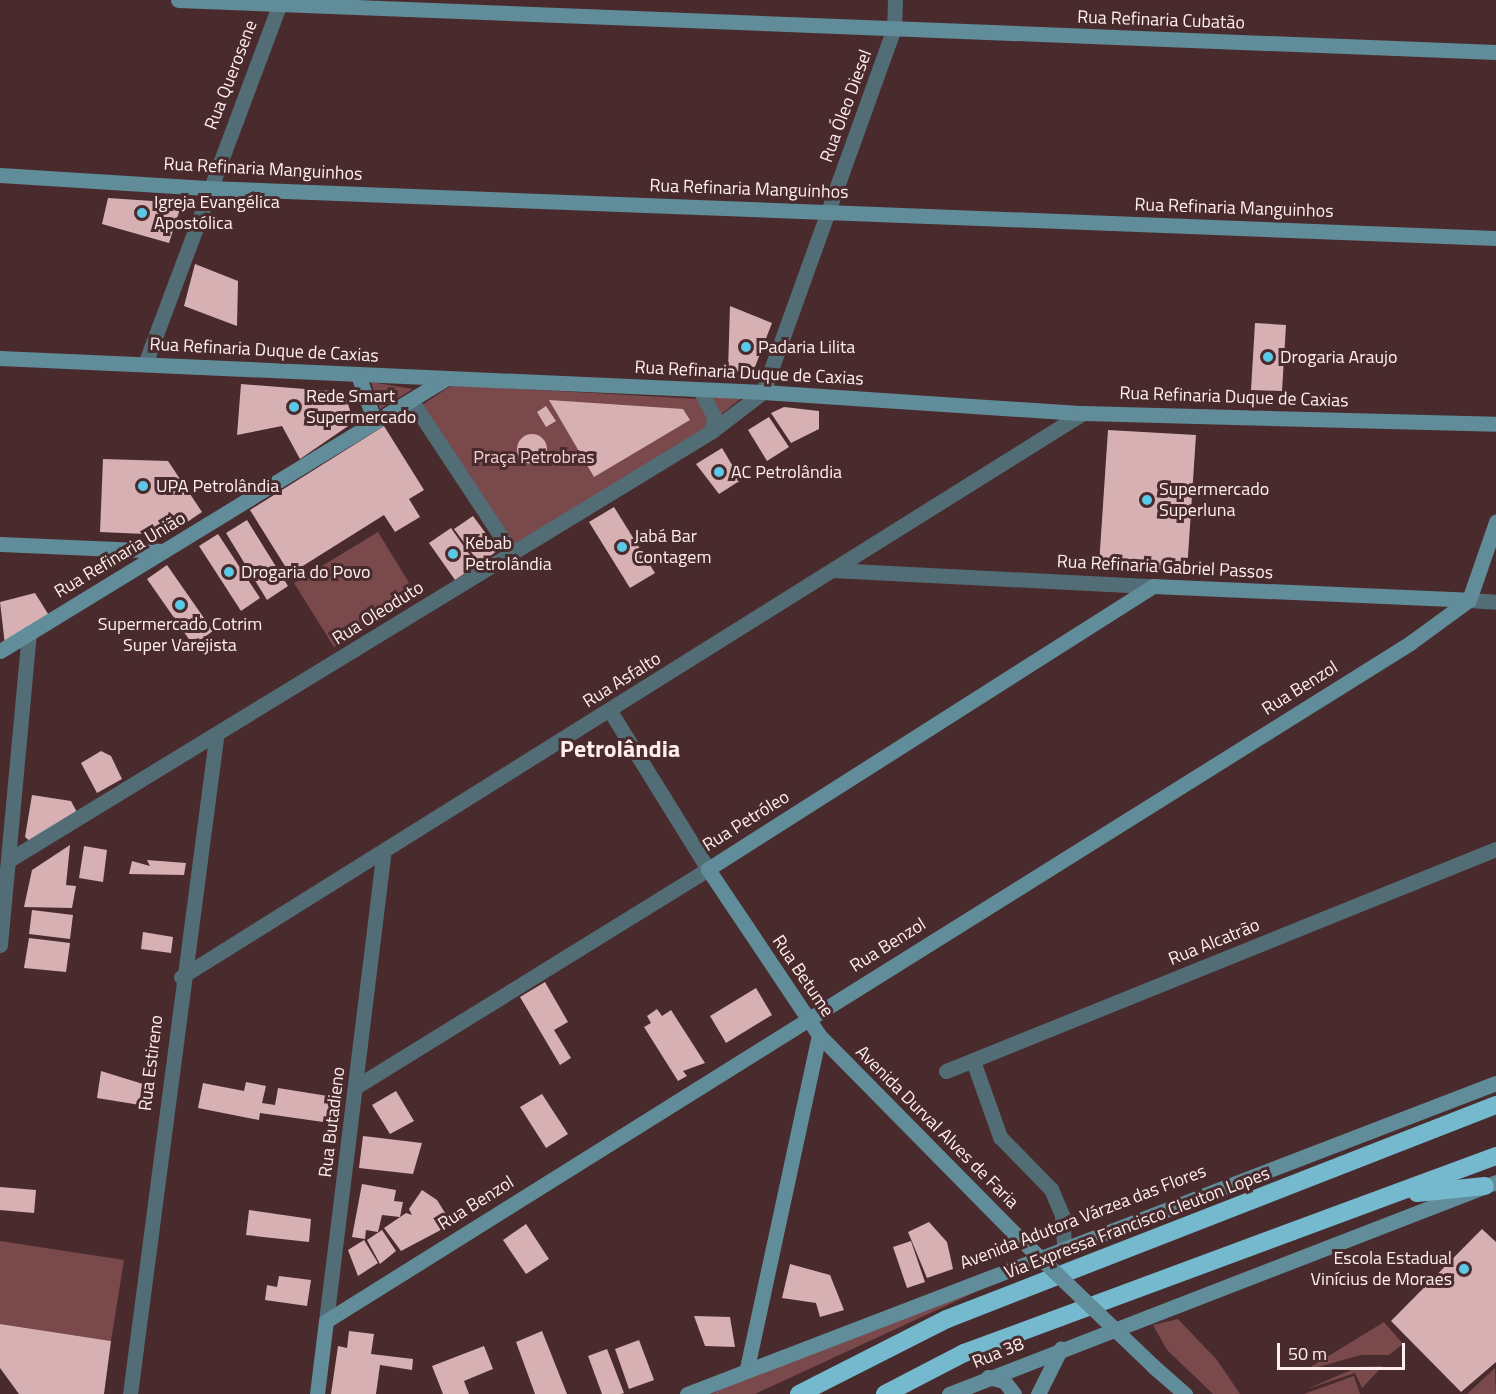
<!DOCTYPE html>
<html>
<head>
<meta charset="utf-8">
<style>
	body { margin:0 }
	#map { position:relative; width:1496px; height:1394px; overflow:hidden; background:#492b2d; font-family:"Titillium Web",sans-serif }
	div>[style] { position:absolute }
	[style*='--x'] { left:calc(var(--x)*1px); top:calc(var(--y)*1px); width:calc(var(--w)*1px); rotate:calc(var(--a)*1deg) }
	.green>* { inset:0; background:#79494c }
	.building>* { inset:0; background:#d6b0b2 }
	.round { border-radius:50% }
	.street>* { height:15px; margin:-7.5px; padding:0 7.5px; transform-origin:7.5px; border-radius:7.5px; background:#526d76 }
	.secondary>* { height:15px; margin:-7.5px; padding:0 7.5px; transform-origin:7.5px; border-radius:7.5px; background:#618c99 }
	.highway>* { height:18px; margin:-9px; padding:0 9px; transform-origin:9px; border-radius:9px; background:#74b9ce }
	.secondary-bridge>* { height:15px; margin:-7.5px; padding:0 7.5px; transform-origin:7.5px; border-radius:7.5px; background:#618c99 }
	.dots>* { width:16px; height:16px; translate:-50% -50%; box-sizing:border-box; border:3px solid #492b2d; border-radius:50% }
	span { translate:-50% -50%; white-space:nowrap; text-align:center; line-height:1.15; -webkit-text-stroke:6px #492b2d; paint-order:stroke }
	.street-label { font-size:18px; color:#feeeee }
	.poi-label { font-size:18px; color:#feeeee }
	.left { translate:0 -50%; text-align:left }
	.right { translate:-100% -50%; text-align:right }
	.park-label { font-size:18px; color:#f7d1d2 }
	.district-label { font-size:24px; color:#feeeee; font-weight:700 }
	.scale { position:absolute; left:1277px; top:1343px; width:128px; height:27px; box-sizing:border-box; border:3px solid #feeeee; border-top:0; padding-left:8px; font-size:18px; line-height:21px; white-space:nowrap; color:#feeeee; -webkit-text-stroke:4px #492b2d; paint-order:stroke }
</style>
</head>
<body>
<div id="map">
	<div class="green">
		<i style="clip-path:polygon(371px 382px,413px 389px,380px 409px)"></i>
		<i style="clip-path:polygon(452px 385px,699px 399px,709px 415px,708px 429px,512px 548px,422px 405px)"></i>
		<i style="clip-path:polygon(745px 395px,718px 417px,710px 397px)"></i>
		<i style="clip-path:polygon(378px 532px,417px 596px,334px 647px,294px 583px)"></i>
		<i style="clip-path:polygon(0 1241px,124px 1260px,111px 1341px,0 1324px)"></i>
		<i style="clip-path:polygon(1034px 1265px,755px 1394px,712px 1394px,729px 1385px)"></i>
		<i style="clip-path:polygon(1178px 1319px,1217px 1360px,1240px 1394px,1213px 1394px,1167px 1350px,1153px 1325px)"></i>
		<i style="clip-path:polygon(1384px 1322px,1403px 1344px,1389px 1355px,1361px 1355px,1304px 1371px)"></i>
		<i style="clip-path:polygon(1383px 1366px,1362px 1388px,1355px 1373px,1307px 1389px,1358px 1367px)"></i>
		<i style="clip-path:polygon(1495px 1368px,1496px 1394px,1467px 1394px)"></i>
		<i style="clip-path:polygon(1354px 1376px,1360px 1394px,1304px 1394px)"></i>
	</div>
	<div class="building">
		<i style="clip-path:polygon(108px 198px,182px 203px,169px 243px,102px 224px)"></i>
		<i style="clip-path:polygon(195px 264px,238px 281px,237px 326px,184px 306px)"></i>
		<i style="clip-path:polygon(730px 306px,772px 323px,753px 372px,728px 371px)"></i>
		<i style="clip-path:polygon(1255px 323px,1286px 325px,1282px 391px,1251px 390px)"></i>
		<i style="clip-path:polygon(241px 384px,344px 392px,354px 422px,300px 459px,282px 426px,237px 435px)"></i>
		<i style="clip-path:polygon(549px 400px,683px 409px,690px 420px,594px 477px)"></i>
		<i style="clip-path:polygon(546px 406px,556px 421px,546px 427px,537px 412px)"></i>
		<i style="clip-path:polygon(784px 407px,819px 411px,819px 429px,791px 443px,771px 413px)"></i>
		<i style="clip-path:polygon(769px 417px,789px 447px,767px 461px,748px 430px)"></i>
		<i style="clip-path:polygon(384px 426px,424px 490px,409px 499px,420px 517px,395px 532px,384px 515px,290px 574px,250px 510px)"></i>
		<i style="clip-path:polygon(1108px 430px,1196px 435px,1187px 571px,1099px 565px)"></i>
		<i class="round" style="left:517px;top:434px;width:30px;height:30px"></i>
		<i style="clip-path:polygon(722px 448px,741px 480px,719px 494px,696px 464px)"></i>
		<i style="clip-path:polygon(103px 459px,168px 461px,202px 512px,168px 535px,100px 532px)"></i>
		<i style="clip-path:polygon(614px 507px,655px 573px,630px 588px,589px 522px)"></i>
		<i style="clip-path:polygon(473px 516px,498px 550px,480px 564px,454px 529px)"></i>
		<i style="clip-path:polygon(247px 520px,288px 586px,267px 600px,226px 533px)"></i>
		<i style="clip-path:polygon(451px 528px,477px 565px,455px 580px,429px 543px)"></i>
		<i style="clip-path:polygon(218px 534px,260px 598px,241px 611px,199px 546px)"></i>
		<i style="clip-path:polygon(167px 565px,213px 631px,193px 645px,147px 579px)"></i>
		<i style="clip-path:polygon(35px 593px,50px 617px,5px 645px,0 602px)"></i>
		<i style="clip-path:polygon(101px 751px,111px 756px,122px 779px,97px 793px,81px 763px)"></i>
		<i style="clip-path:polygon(32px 795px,71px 801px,79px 816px,32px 843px,25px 837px)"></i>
		<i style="clip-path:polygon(70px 845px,66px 885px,76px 886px,72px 908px,24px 907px,32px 870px)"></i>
		<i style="clip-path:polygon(84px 846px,107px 850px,103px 882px,79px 878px)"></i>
		<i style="clip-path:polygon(147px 860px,186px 863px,184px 875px,129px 874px,132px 861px,150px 866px)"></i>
		<i style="clip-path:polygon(32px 910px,73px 915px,70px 939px,29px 934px)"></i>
		<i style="clip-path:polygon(143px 932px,173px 937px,171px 953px,141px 949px)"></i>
		<i style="clip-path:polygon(29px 938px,70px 943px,66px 972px,24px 968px)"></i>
		<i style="clip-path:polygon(545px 982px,568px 1022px,554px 1030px,571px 1058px,560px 1065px,520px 997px)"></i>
		<i style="clip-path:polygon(756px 988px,772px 1015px,726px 1043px,710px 1016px)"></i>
		<i style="clip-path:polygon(657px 1009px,662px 1016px,671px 1010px,705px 1063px,683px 1071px,687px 1076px,678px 1081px,644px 1027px,651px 1023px,647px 1016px)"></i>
		<i style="clip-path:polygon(101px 1071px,143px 1084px,140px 1105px,97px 1098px)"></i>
		<i style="clip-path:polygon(246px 1082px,266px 1086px,262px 1103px,275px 1105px,278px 1088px,334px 1097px,330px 1123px,260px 1113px,259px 1120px,198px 1108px,203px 1083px,244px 1091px)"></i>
		<i style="clip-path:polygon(396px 1091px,414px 1121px,390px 1134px,372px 1105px)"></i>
		<i style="clip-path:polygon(542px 1094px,568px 1134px,546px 1148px,520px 1107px)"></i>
		<i style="clip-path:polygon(363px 1136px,422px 1143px,413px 1174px,359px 1168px)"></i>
		<i style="clip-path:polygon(362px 1184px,396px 1190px,394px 1201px,403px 1202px,400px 1217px,382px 1215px,378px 1232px,366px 1230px,365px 1239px,352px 1237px)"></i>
		<i style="clip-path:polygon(0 1187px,36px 1190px,34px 1213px,0 1210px)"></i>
		<i style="clip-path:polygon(422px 1190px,437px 1200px,452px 1224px,401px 1251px,384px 1228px,406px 1213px,412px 1215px,409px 1209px)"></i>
		<i style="clip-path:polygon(249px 1210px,311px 1219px,309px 1242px,246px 1235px)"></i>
		<i style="clip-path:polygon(929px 1222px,947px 1242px,953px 1269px,927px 1278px,908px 1232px)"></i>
		<i style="clip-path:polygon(526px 1224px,549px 1259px,526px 1274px,503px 1240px)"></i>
		<i style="clip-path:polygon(1482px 1229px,1496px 1242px,1496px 1362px,1461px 1392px,1391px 1321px)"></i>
		<i style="clip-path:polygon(382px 1230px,396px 1251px,380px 1264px,367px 1240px)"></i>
		<i style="clip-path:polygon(364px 1240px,378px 1263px,358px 1276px,348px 1250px)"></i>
		<i style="clip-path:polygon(911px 1241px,925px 1282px,907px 1288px,893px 1247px)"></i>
		<i style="clip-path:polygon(790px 1264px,830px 1275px,844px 1310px,820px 1317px,816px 1303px,782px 1298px)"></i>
		<i style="clip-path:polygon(279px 1276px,311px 1280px,307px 1306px,265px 1300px,267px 1285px,277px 1287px)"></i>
		<i style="clip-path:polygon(694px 1316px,730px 1317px,735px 1347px,705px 1346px)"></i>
		<i style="clip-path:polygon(0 1324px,111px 1341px,104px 1394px,19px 1394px,0 1368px)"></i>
		<i style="clip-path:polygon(349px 1331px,374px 1334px,371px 1354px,413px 1359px,412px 1370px,380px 1365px,376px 1394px,331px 1394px,338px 1346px,347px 1348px)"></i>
		<i style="clip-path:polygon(542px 1331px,567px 1394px,535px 1394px,516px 1342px)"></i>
		<i style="clip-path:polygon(639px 1340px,654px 1380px,629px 1389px,615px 1349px)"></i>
		<i style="clip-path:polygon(484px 1346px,493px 1369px,464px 1381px,469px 1394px,443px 1394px,432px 1366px)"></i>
		<i style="clip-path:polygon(607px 1349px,624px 1393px,621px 1394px,602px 1394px,588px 1356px)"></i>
	</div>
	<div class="street">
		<i style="--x:145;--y:364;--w:383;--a:-69.5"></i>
		<i style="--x:700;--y:390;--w:30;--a:62"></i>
		<i style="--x:714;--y:416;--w:15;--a:98"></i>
		<i style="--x:411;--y:400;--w:183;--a:56.6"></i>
		<i style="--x:832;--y:570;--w:321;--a:2.9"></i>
		<i style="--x:1469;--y:600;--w:27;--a:4"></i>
		<i style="--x:9;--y:860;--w:824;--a:-31.39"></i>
		<i style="--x:712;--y:431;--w:64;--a:-37.4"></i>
		<i style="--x:763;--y:392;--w:386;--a:-70.2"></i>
		<i style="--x:894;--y:29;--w:29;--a:-88"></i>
		<i style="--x:0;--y:945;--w:313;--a:-84.7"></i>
		<i style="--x:181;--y:977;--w:1064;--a:-32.02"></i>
		<i style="--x:973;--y:1061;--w:81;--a:70.4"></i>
		<i style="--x:1000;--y:1137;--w:73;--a:45.6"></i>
		<i style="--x:1051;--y:1189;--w:28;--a:67"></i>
		<i style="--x:1062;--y:1215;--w:30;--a:86"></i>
		<i style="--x:946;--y:1071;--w:593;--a:-21.98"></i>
		<i style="--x:357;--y:1086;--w:413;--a:-31.7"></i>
		<i style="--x:708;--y:869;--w:186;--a:-121.8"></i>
		<i style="--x:326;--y:1321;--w:469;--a:-83"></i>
		<i style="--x:130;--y:1394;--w:662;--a:-82.53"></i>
	</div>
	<div class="secondary">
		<i style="--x:178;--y:0;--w:1319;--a:2.26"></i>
		<i style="--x:0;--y:175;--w:207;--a:3.6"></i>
		<i style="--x:207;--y:188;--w:1290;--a:2.22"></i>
		<i style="--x:0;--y:358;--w:764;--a:2.55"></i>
		<i style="--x:763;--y:392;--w:321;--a:3.8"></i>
		<i style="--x:1083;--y:413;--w:413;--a:1.5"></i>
		<i style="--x:358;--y:375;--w:50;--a:70.1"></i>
		<i style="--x:0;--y:544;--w:163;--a:2.5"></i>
		<i style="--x:1469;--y:600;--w:83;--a:-70.9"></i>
		<i style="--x:0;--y:651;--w:522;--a:-31.43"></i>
		<i style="--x:1014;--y:1233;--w:278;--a:-134.6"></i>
		<i style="--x:819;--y:1035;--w:200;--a:-123.8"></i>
		<i style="--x:708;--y:869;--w:527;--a:-32.45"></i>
		<i style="--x:1153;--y:586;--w:316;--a:2.5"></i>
		<i style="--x:1153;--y:1366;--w:43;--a:41.2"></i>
		<i style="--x:747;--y:1368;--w:341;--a:-77.8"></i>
		<i style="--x:988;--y:1377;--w:16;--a:14"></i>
		<i style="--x:1004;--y:1381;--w:16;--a:52"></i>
		<i style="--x:317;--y:1394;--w:74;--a:-83"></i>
		<i style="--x:326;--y:1321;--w:1279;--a:-32.02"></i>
		<i style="--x:1410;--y:643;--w:73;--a:-36.1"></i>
		<i style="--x:687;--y:1394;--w:867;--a:-21.03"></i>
		<i style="--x:949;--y:1394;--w:587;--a:-21.18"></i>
		<i style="--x:1038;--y:1394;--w:51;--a:-63.4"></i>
	</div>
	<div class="highway">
		<i style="--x:1417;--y:1193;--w:68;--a:-5.9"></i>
		<i style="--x:799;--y:1394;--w:166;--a:-26.9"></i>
		<i style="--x:947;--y:1319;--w:589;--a:-21.3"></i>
		<i style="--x:885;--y:1394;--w:89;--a:-27.4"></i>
		<i style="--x:964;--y:1353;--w:567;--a:-20.32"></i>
	</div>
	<div class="secondary-bridge">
		<i style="--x:1014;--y:1233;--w:192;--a:43.7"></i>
	</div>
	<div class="dots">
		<i style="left:142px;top:213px;background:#5bc8e7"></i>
		<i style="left:746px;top:347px;background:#5bc8e7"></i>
		<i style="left:1268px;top:357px;background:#5bc8e7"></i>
		<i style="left:294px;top:407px;background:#5bc8e7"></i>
		<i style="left:719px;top:472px;background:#5bc8e7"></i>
		<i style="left:143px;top:486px;background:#5bc8e7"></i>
		<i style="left:1147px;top:500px;background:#5bc8e7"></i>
		<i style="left:622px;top:547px;background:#5bc8e7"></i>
		<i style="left:453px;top:554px;background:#5bc8e7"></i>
		<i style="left:229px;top:572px;background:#5bc8e7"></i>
		<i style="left:180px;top:605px;background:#5bc8e7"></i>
		<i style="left:1464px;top:1269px;background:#5bc8e7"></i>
	</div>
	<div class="street-label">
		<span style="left:1161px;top:20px;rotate:2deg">Rua Refinaria Cubatão</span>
		<span style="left:231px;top:75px;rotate:-69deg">Rua Querosene</span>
		<span style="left:846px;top:106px;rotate:-70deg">Rua Óleo Diesel</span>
		<span style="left:263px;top:169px;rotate:3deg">Rua Refinaria Manguinhos</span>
		<span style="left:749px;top:189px;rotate:2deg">Rua Refinaria Manguinhos</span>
		<span style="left:1234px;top:208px;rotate:2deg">Rua Refinaria Manguinhos</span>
		<span style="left:264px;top:350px;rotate:3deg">Rua Refinaria Duque de Caxias</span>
		<span style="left:749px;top:373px;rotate:3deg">Rua Refinaria Duque de Caxias</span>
		<span style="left:1234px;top:397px;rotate:2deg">Rua Refinaria Duque de Caxias</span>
		<span style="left:120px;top:555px;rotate:-31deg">Rua Refinaria União</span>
		<span style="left:1165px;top:567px;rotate:3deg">Rua Refinaria Gabriel Passos</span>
		<span style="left:378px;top:613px;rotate:-32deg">Rua Oleoduto</span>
		<span style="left:622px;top:680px;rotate:-32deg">Rua Asfalto</span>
		<span style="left:1300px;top:688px;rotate:-32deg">Rua Benzol</span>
		<span style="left:746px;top:821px;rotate:-32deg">Rua Petróleo</span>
		<span style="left:1214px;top:942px;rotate:-22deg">Rua Alcatrão</span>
		<span style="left:888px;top:945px;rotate:-32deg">Rua Benzol</span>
		<span style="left:803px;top:976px;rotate:56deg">Rua Betume</span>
		<span style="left:151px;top:1063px;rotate:-83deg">Rua Estireno</span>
		<span style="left:332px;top:1122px;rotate:-83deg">Rua Butadieno</span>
		<span style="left:937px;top:1127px;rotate:45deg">Avenida Durval Alves de Faria</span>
		<span style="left:476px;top:1203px;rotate:-32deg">Rua Benzol</span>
		<span style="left:1083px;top:1217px;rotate:-21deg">Avenida Adutora Várzea das Flores</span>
		<span style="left:1137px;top:1223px;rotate:-21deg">Via Expressa Francisco Cleuton Lopes</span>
		<span style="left:998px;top:1353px;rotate:-22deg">Rua 38</span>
	</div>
	<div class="poi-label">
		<span class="left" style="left:154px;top:213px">Igreja Evangélica<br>Apostólica</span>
		<span class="left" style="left:758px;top:347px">Padaria Lilita</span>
		<span class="left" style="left:1280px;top:357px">Drogaria Araujo</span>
		<span class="left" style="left:306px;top:407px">Rede Smart<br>Supermercado</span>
		<span class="left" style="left:731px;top:472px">AC Petrolândia</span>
		<span class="left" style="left:156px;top:486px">UPA Petrolândia</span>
		<span class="left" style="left:1159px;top:500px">Supermercado<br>Superluna</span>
		<span class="left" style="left:634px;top:547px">Jabá Bar<br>Contagem</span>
		<span class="left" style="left:465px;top:554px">Kebab<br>Petrolândia</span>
		<span class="left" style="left:241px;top:572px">Drogaria do Povo</span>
		<span style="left:180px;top:635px">Supermercado Cotrim<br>Super Varejista</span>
		<span class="right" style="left:1452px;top:1269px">Escola Estadual<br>Vinícius de Moraes</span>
	</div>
	<div class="park-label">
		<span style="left:534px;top:457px">Praça Petrobras</span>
	</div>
	<div class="district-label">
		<span style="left:620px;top:749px">Petrolândia</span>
	</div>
	<div class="scale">50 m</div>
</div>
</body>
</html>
